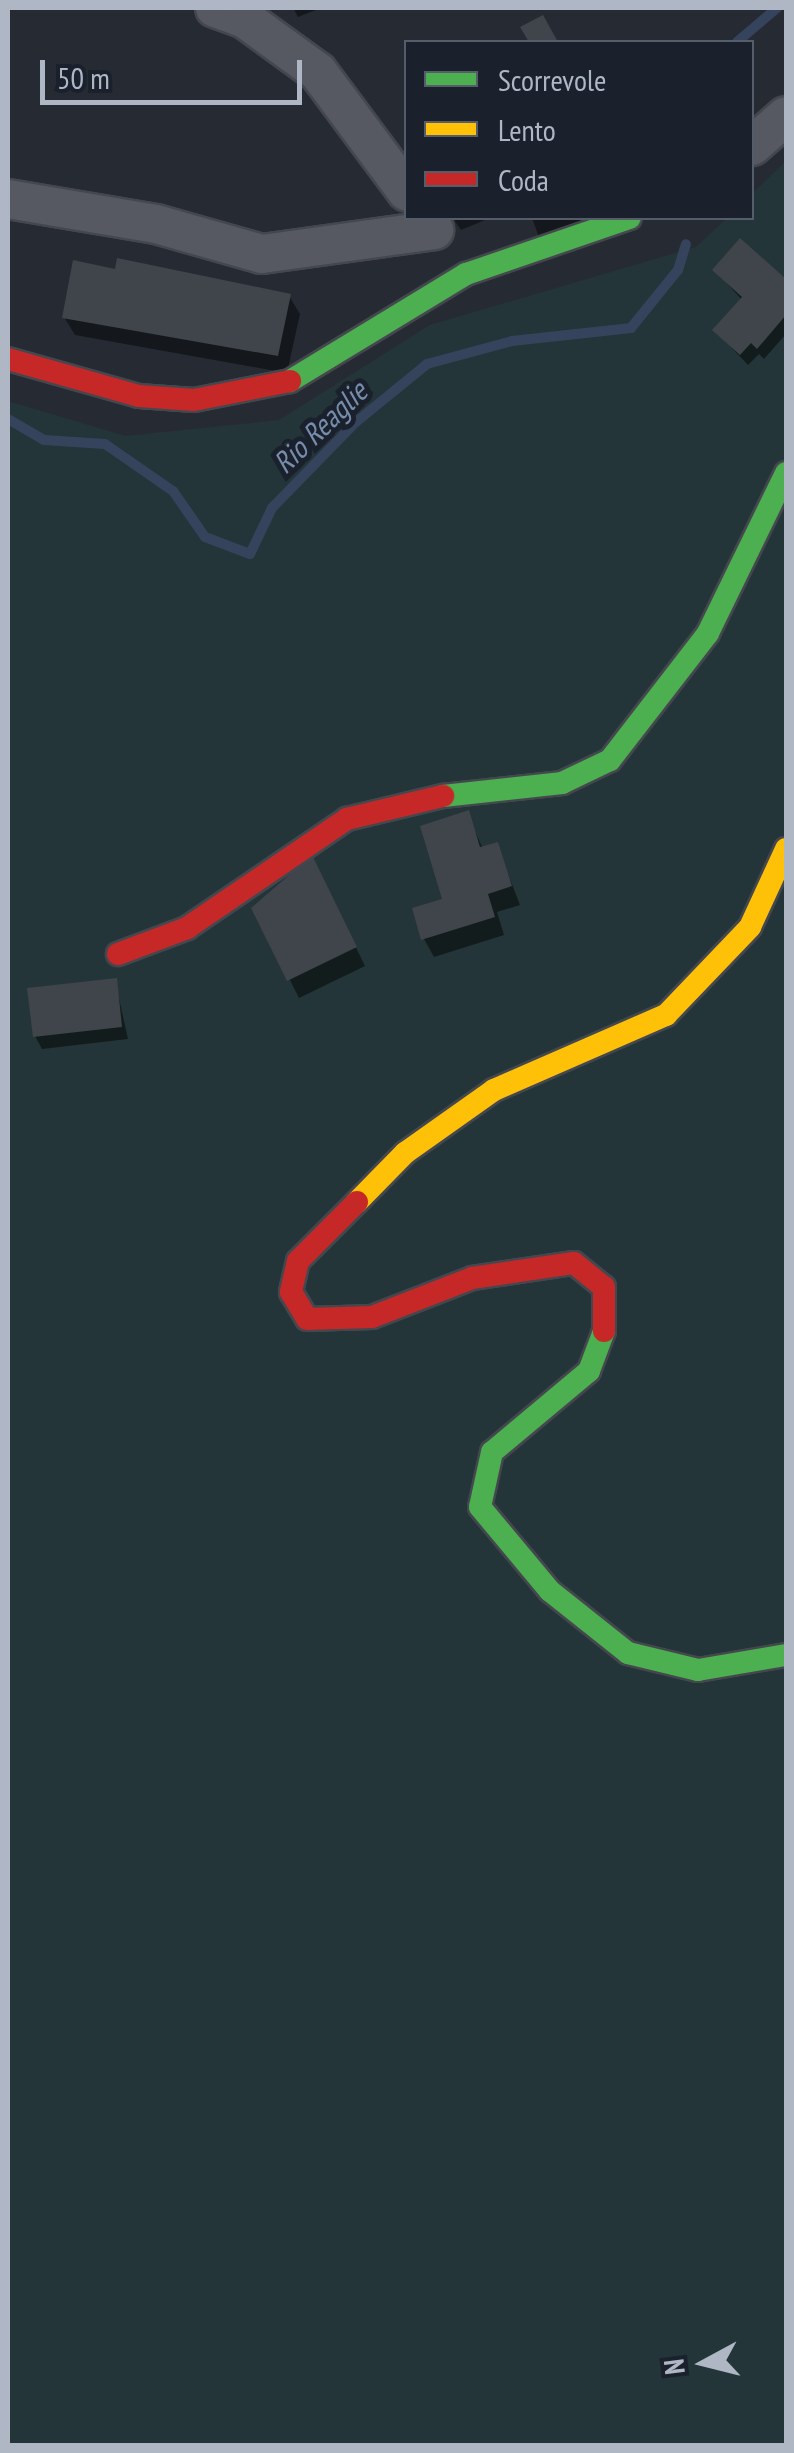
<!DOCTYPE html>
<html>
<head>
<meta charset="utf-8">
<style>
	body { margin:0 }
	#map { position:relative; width:794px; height:2453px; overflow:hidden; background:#262b33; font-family:"PT Sans Narrow",sans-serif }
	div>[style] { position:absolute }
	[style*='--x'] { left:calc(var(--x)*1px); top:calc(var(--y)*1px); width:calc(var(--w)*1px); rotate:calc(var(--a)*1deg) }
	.green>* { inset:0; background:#233538 }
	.shadow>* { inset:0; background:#0007 }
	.stream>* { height:10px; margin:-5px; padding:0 5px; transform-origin:5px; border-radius:5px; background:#35445c }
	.building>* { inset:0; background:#40444b }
	.roads { filter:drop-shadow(2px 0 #44474e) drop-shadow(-2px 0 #44474e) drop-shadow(0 2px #44474e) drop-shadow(0 -2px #44474e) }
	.street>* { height:38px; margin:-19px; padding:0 19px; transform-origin:19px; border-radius:19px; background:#565961 }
	.fast>* { height:22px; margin:-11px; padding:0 11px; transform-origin:11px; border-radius:11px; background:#4caf50 }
	.slow>* { height:22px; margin:-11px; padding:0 11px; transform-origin:11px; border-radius:11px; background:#ffc107 }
	.jam>* { height:22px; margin:-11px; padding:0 11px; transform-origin:11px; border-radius:11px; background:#c62828 }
	span { translate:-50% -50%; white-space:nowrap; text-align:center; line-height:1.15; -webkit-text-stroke:10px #1a212d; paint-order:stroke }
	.water-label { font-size:30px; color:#778dac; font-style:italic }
	.frame { position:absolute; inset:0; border:10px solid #afb7c5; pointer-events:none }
	.legend { position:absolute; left:404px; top:40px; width:350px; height:180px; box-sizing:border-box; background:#1a212d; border:2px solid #565d6a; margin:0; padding:12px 18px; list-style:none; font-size:30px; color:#afb7c5 }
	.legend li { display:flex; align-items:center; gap:20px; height:50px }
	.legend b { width:50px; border:2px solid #565d6a }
	.north { position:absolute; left:654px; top:2313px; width:100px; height:100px; -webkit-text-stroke:8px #1a212d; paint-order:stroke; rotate:263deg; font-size:28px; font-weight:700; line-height:40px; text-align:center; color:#afb7c5 }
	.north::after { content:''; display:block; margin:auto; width:35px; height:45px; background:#afb7c5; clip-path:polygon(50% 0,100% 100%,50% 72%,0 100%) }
	.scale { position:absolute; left:40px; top:60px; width:262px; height:45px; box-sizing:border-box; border:5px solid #afb7c5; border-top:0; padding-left:12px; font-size:30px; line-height:35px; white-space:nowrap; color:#afb7c5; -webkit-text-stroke:8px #1a212d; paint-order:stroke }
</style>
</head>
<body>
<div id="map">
	<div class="green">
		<i style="clip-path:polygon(786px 161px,786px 2445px,8px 2445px,8px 401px,125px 436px,279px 420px,430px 325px,696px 247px,727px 218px,752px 218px,752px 194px)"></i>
	</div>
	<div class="shadow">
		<i style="clip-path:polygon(293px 8px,321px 8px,298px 17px)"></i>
		<i style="clip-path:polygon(453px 218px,490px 218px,461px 230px)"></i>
		<i style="clip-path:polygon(532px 218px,638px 218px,541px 243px)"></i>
		<i style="clip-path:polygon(740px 242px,786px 283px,786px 334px,764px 359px,759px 354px,748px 365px,715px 330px,742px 300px,715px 270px)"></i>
		<i style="clip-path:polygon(289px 296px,300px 314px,287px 373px,75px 335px,64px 317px)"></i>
		<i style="clip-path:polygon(467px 813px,483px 849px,497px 845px,520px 905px,497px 912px,504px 935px,434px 957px,424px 939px,445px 900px)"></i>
		<i style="clip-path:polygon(321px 876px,365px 966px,299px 998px,254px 909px)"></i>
		<i style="clip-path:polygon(115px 980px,128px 1039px,42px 1049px,35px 1036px)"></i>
	</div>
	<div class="stream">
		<i style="--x:737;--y:42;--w:52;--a:-40.4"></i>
		<i style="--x:8;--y:419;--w:42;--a:30.3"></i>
		<i style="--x:44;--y:440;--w:61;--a:3.8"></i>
		<i style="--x:105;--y:444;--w:83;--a:34.7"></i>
		<i style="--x:173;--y:491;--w:56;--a:55.2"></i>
		<i style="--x:205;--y:537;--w:48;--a:20.7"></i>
		<i style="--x:250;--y:554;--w:51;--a:-64.4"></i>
		<i style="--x:272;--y:508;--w:120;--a:-45.7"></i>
		<i style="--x:356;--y:422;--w:92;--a:-39.2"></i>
		<i style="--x:427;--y:364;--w:88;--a:-15.1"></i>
		<i style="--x:512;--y:341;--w:120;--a:-6.2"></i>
		<i style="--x:631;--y:328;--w:75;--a:-51"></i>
		<i style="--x:678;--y:270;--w:27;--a:-73"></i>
	</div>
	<div class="building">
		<i style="clip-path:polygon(543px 15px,558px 42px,529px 42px,520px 27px)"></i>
		<i style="clip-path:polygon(740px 238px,786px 279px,786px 315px,757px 349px,751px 343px,740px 355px,712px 330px,742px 297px,712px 270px)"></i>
		<i style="clip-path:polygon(117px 258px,291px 294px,278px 356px,62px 318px,73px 260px,115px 269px)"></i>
		<i style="clip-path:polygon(469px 810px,480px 847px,498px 842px,512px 886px,488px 894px,495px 917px,421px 940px,412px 908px,442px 899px,420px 826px)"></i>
		<i style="clip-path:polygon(312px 855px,357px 947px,287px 981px,251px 908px)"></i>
		<i style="clip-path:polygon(117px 978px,122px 1027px,33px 1037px,27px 988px)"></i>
	</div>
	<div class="roads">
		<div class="street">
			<i style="--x:215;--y:8;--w:32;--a:20"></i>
			<i style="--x:245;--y:19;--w:90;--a:36"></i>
			<i style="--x:318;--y:72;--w:149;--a:53.4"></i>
			<i style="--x:752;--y:146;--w:45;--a:-41.4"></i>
			<i style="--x:8;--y:199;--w:150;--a:9.6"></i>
			<i style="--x:156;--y:224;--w:110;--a:15.8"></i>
			<i style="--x:262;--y:254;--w:174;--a:-7.9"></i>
		</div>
		<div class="fast">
			<i style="--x:290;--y:381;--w:206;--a:-31.3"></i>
			<i style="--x:466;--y:274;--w:173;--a:-18.9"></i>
			<i style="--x:443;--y:796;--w:120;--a:-6.2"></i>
			<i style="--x:562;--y:783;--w:53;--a:-25.6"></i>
			<i style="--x:610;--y:760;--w:160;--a:-52.3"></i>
			<i style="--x:708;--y:633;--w:178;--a:-64"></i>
			<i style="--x:604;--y:1331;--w:43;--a:110.6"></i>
			<i style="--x:589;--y:1371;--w:126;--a:140.1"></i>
			<i style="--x:492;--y:1452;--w:56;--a:102.3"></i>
			<i style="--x:480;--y:1507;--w:109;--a:50.2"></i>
			<i style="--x:550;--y:1591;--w:100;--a:38.5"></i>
			<i style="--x:628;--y:1653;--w:72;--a:13.7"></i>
			<i style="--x:698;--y:1670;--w:89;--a:-9.7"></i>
		</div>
		<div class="slow">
			<i style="--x:357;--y:1202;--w:69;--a:-45.6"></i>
			<i style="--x:405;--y:1153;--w:109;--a:-35.3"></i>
			<i style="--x:494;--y:1090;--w:188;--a:-23.6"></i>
			<i style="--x:666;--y:1015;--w:122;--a:-46.3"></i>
			<i style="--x:750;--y:927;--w:86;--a:-65.2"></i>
		</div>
		<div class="jam">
			<i style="--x:8;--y:359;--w:136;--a:15.8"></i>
			<i style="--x:139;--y:396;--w:55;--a:4.2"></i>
			<i style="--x:194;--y:400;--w:98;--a:-11.2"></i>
			<i style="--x:118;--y:954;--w:74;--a:-20.6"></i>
			<i style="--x:187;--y:928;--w:194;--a:-34.3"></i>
			<i style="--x:347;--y:819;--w:99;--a:-13.5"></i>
			<i style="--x:357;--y:1202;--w:83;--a:135"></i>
			<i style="--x:298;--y:1261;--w:32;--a:103"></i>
			<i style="--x:291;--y:1292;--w:31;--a:59"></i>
			<i style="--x:307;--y:1319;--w:65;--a:-1.8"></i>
			<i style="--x:372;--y:1317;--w:107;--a:-21.3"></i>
			<i style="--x:472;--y:1278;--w:103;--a:-8.4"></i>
			<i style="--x:574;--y:1263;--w:38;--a:39"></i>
			<i style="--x:604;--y:1287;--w:44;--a:90"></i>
		</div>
	</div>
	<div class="water-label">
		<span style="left:320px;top:427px;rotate:-44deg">Rio Reaglie</span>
	</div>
	<div class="frame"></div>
	<ul class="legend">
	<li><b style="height:12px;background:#4caf50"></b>Scorrevole</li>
	<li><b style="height:12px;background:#ffc107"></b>Lento</li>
	<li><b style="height:12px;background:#c62828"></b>Coda</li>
	</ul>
	<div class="north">N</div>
	<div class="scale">50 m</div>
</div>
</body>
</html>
